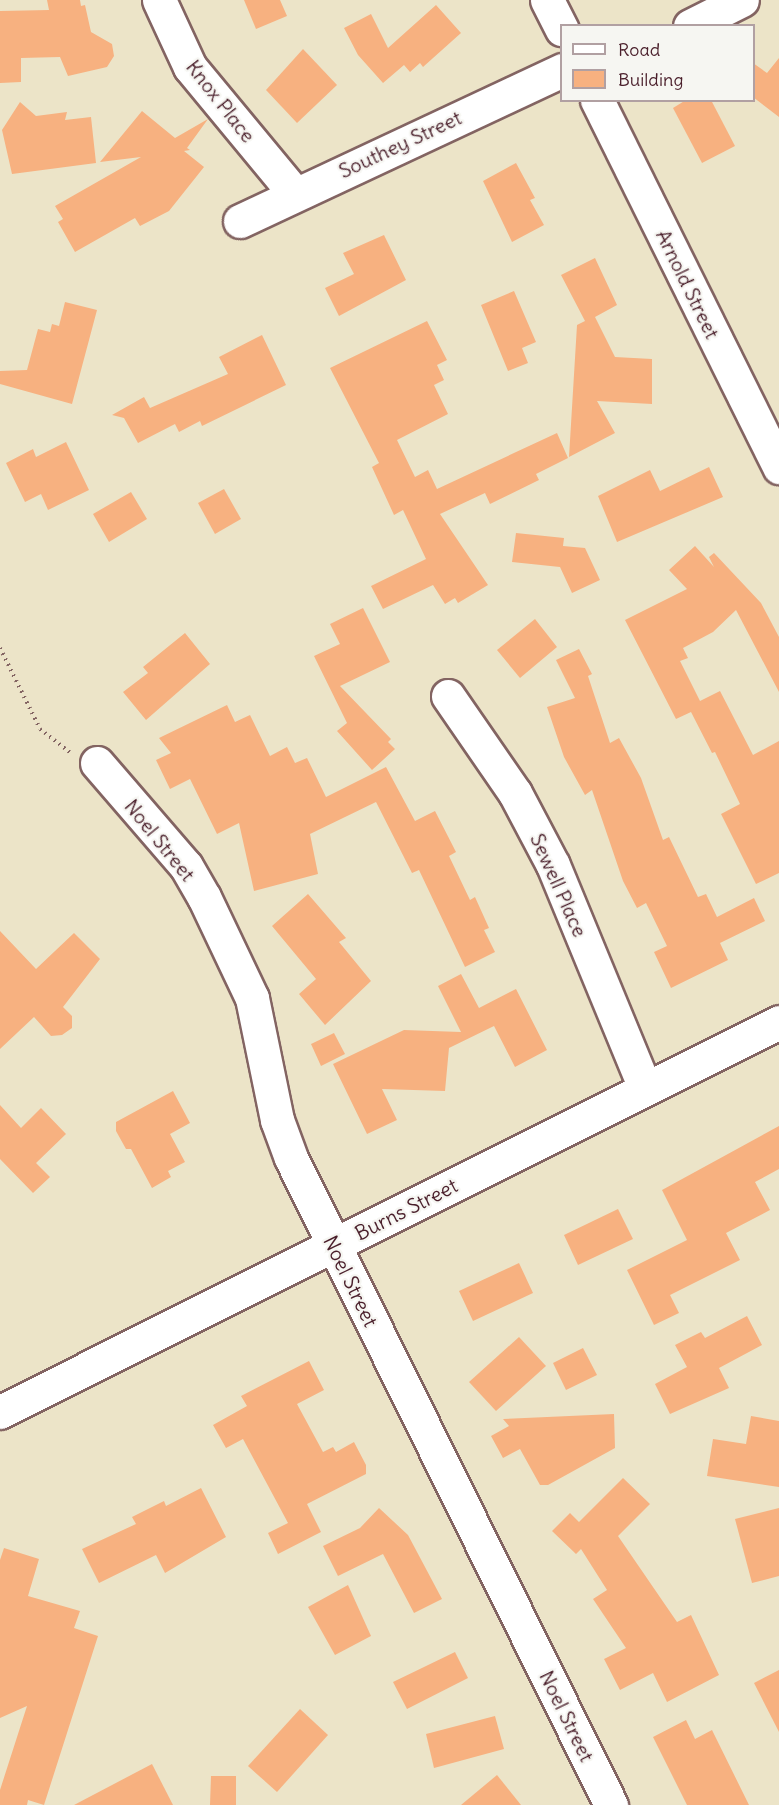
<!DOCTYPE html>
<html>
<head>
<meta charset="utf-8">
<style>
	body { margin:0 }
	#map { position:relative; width:779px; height:1805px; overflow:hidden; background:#ece4c8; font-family:Delius,sans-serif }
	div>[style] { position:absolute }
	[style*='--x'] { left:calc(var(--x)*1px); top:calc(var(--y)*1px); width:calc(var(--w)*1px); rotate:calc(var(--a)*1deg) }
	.building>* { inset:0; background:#f7b180 }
	.path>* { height:4px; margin-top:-2px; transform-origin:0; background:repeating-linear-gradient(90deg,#836462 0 1.5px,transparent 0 6px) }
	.roads { filter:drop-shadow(2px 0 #836462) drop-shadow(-2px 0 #836462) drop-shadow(0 2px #836462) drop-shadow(0 -2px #836462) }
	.minor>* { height:33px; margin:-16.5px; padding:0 16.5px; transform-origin:16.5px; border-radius:16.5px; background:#fff }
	span { translate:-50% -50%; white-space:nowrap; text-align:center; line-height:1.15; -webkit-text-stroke:4.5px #f6f6f2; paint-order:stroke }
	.street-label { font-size:20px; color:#4a1f2b }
	.legend { position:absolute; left:560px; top:24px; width:195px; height:78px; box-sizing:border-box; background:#f6f6f2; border:2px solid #b1a0a2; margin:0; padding:8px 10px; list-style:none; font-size:18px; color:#4a1f2b }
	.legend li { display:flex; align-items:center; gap:12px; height:30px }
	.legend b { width:30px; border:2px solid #b1a0a2 }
</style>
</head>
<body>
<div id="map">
	<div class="building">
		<i style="clip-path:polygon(47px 0,80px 0,81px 6px,85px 5px,91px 32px,112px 44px,114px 56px,107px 67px,68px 76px,60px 57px,21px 58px,21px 82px,0 83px,0 11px,49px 10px)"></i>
		<i style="clip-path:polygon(244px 0,280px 0,287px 16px,256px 29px)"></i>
		<i style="clip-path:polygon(436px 5px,461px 33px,423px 67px,420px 63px,410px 72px,404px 65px,383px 83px,358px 55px,344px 28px,371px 14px,388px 48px)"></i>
		<i style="clip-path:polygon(303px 49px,337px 85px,297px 123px,266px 90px)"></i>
		<i style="clip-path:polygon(779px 58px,779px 117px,753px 97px,753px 63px,767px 73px)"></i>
		<i style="clip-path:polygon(686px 100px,711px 100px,735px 146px,702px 163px,673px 108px)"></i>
		<i style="clip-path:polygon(20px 102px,36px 116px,67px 112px,65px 120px,91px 117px,96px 163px,12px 174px,2px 130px)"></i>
		<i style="clip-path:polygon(142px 111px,175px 138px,208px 119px,187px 148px,190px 150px,184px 151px,204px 167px,169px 211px,140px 226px,135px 218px,75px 252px,58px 222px,63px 219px,55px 206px,141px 157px,100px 162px)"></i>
		<i style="clip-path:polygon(516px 163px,535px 198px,530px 200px,544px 225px,512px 242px,483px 181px)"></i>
		<i style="clip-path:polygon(384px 235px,406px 280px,339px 316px,325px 288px,354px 274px,343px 253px)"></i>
		<i style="clip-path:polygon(595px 258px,617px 305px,595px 317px,615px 357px,652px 359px,652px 404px,597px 401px,615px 433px,569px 457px,577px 325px,585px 321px,561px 275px)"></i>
		<i style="clip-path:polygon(514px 291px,536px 342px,522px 348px,528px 363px,508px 371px,481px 305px)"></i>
		<i style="clip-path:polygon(65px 302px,97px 310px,72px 404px,0 384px,0 371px,27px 370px,38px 329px,50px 332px,52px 324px,59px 326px)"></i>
		<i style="clip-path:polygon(427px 321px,447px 360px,437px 365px,444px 380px,434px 385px,448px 414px,397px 440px,415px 477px,428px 470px,437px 489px,557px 433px,568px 458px,536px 474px,539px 480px,490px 504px,485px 493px,440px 514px,488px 585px,458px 603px,455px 598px,445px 604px,433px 585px,383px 609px,371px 586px,426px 559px,403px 510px,394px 515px,372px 467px,379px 463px,330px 368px)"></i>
		<i style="clip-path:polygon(262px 335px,286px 385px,202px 426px,200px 421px,179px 432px,175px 424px,138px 443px,124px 418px,112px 415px,144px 397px,150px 408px,228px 374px,219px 357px)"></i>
		<i style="clip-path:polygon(66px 442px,89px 490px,48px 510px,41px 494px,25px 502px,6px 463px,33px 449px,36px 457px)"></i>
		<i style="clip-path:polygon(709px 467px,723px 497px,617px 542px,598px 496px,650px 470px,660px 491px)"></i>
		<i style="clip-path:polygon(224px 489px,241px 519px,215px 534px,198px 503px)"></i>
		<i style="clip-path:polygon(131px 492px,147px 519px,109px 542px,93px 514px)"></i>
		<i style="clip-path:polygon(516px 533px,564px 538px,563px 546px,585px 548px,600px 580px,572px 593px,560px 567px,512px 562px)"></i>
		<i style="clip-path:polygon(695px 546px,714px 567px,709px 557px,714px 553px,761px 603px,779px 637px,779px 692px,736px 610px,713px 632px,683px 648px,688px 658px,680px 661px,700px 701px,720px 691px,753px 755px,779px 741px,779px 873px,756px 884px,721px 814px,740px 804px,715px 752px,712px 753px,691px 712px,676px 719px,625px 620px,687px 589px,669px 570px)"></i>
		<i style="clip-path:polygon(363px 608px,390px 662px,340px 686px,391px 739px,388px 742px,395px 749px,372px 770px,337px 731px,347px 723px,314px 656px,340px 644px,330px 624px)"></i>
		<i style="clip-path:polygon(535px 619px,557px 647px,520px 678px,497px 650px)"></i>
		<i style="clip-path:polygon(185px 633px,210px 664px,146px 720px,123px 692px,148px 673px,143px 667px)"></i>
		<i style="clip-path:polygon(579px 649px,592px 674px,588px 676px,610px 743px,619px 738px,641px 778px,663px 840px,669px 837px,698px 897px,706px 894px,717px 917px,754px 898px,765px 921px,720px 943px,728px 960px,671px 988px,654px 952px,667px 946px,646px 903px,637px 908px,623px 881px,592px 790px,585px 795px,564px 757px,547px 707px,575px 698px,556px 660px)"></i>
		<i style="clip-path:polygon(227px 705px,235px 722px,250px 715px,270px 756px,287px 747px,295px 763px,307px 758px,326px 797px,386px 767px,415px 821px,435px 811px,456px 852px,449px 856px,470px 900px,475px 897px,489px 928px,484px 930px,495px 952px,465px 967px,419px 870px,412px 873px,376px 802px,310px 834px,318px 874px,254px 891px,239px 823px,217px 834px,190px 779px,170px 789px,156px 760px,171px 753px,159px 738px)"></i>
		<i style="clip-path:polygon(308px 894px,346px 938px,339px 942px,371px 981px,325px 1025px,299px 994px,316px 979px,272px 926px)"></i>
		<i style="clip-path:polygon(0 931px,36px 969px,74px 933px,100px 959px,63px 1007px,72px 1016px,72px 1028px,62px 1035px,51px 1036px,34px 1017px,0 1049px)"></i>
		<i style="clip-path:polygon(461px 974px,479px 1008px,516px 989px,547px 1050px,515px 1067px,494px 1026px,449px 1048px,445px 1091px,382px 1089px,397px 1120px,367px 1134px,333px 1064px,404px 1030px,461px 1032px,438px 986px)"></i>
		<i style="clip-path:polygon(334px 1033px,345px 1054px,321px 1066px,311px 1044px)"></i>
		<i style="clip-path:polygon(173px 1091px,190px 1123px,170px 1134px,185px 1162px,168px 1171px,171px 1177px,152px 1188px,131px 1149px,126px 1149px,116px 1131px,116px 1122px)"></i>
		<i style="clip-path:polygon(0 1105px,21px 1128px,41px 1108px,66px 1134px,36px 1163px,50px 1177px,33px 1193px,0 1159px)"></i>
		<i style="clip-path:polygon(779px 1126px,779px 1169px,755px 1182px,770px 1210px,726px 1233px,740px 1260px,670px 1295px,679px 1313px,654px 1325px,627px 1270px,687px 1240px,662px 1190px)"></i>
		<i style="clip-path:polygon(618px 1209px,633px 1239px,578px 1265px,564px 1235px)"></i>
		<i style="clip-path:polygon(519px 1263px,533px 1293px,473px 1321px,459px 1291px)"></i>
		<i style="clip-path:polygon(747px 1316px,762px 1345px,719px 1368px,729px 1388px,670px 1414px,655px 1384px,687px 1367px,675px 1345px,701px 1332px,705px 1338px)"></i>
		<i style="clip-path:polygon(519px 1337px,546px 1366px,496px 1411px,469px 1382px)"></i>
		<i style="clip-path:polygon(583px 1348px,597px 1375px,566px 1390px,553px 1363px)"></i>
		<i style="clip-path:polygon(309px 1361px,324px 1390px,297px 1404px,323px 1452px,333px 1447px,336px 1452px,354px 1442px,366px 1465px,366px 1474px,307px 1504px,321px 1532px,278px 1554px,268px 1533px,288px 1523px,243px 1439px,226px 1448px,213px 1425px,247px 1406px,241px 1396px)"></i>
		<i style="clip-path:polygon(614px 1414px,615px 1448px,548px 1485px,540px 1485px,520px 1449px,503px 1458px,491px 1436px,509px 1426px,503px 1419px)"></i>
		<i style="clip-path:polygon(751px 1416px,779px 1421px,779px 1487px,707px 1476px,713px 1439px,746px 1444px)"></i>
		<i style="clip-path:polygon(623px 1478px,650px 1504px,618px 1536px,677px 1622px,691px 1615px,719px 1675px,667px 1702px,653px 1673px,620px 1690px,604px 1659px,626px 1648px,593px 1599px,607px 1590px,581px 1549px,576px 1554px,552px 1531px,570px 1513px,579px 1522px)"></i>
		<i style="clip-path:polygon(201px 1488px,226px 1537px,165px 1573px,156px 1555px,99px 1583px,82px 1549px,136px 1524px,132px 1517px,164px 1501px,166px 1506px)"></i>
		<i style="clip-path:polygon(379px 1508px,408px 1535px,442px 1599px,414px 1613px,383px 1554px,338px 1576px,323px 1546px,360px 1528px)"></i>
		<i style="clip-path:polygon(779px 1508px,779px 1576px,752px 1583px,735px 1519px)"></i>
		<i style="clip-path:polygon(4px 1548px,39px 1559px,28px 1596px,80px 1611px,74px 1628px,98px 1636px,44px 1805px,28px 1800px,27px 1805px,0 1805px,0 1790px,27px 1706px,0 1718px,0 1560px)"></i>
		<i style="clip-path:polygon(348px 1585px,371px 1636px,335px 1655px,308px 1607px)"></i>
		<i style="clip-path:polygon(455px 1652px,468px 1678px,407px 1709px,393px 1682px)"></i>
		<i style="clip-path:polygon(779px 1670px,779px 1732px,754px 1683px)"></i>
		<i style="clip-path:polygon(300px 1709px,328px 1735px,277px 1792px,248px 1766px)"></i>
		<i style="clip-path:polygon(495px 1716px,504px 1749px,434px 1768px,426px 1734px)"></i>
		<i style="clip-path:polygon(686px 1720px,695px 1739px,712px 1730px,749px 1805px,687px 1805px,653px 1737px)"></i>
		<i style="clip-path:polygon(152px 1764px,173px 1805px,74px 1805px)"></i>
		<i style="clip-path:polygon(497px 1775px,521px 1805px,461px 1805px)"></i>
		<i style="clip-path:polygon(211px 1776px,236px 1776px,236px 1805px,210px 1805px)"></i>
	</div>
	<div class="path">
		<i style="--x:0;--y:648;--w:90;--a:63.7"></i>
		<i style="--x:40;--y:729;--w:39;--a:38"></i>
	</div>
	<div class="roads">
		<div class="minor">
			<i style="--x:159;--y:0;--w:74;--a:65.2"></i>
			<i style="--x:190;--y:67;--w:165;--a:50.4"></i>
			<i style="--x:547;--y:0;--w:33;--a:63"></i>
			<i style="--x:690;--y:26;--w:58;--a:-26.6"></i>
			<i style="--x:597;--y:100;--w:410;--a:63.6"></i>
			<i style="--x:240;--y:221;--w:356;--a:-25.1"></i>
			<i style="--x:448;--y:696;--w:118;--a:55.4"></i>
			<i style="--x:515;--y:793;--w:81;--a:62.2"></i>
			<i style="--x:553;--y:865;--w:241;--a:67.6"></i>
			<i style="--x:97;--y:763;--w:136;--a:49.2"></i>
			<i style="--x:186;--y:866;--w:36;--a:60"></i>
			<i style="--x:204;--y:897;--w:112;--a:64.6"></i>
			<i style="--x:252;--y:998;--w:125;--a:78.4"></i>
			<i style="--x:277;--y:1120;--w:40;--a:69.8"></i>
			<i style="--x:291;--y:1158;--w:722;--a:63.68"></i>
			<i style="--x:0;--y:1412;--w:871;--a:-26.59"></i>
		</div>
	</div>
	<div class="street-label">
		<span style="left:221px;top:101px;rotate:52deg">Knox Place</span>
		<span style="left:400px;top:144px;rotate:-25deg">Southey Street</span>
		<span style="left:688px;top:284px;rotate:64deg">Arnold Street</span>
		<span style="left:160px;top:840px;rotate:51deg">Noel Street</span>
		<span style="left:559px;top:885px;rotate:66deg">Sewell Place</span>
		<span style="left:406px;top:1209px;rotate:-27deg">Burns Street</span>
		<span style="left:351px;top:1281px;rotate:64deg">Noel Street</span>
		<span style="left:567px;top:1716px;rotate:64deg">Noel Street</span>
	</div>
	<ul class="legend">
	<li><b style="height:8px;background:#fff"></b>Road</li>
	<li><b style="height:16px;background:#f7b180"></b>Building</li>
	</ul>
</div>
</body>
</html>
